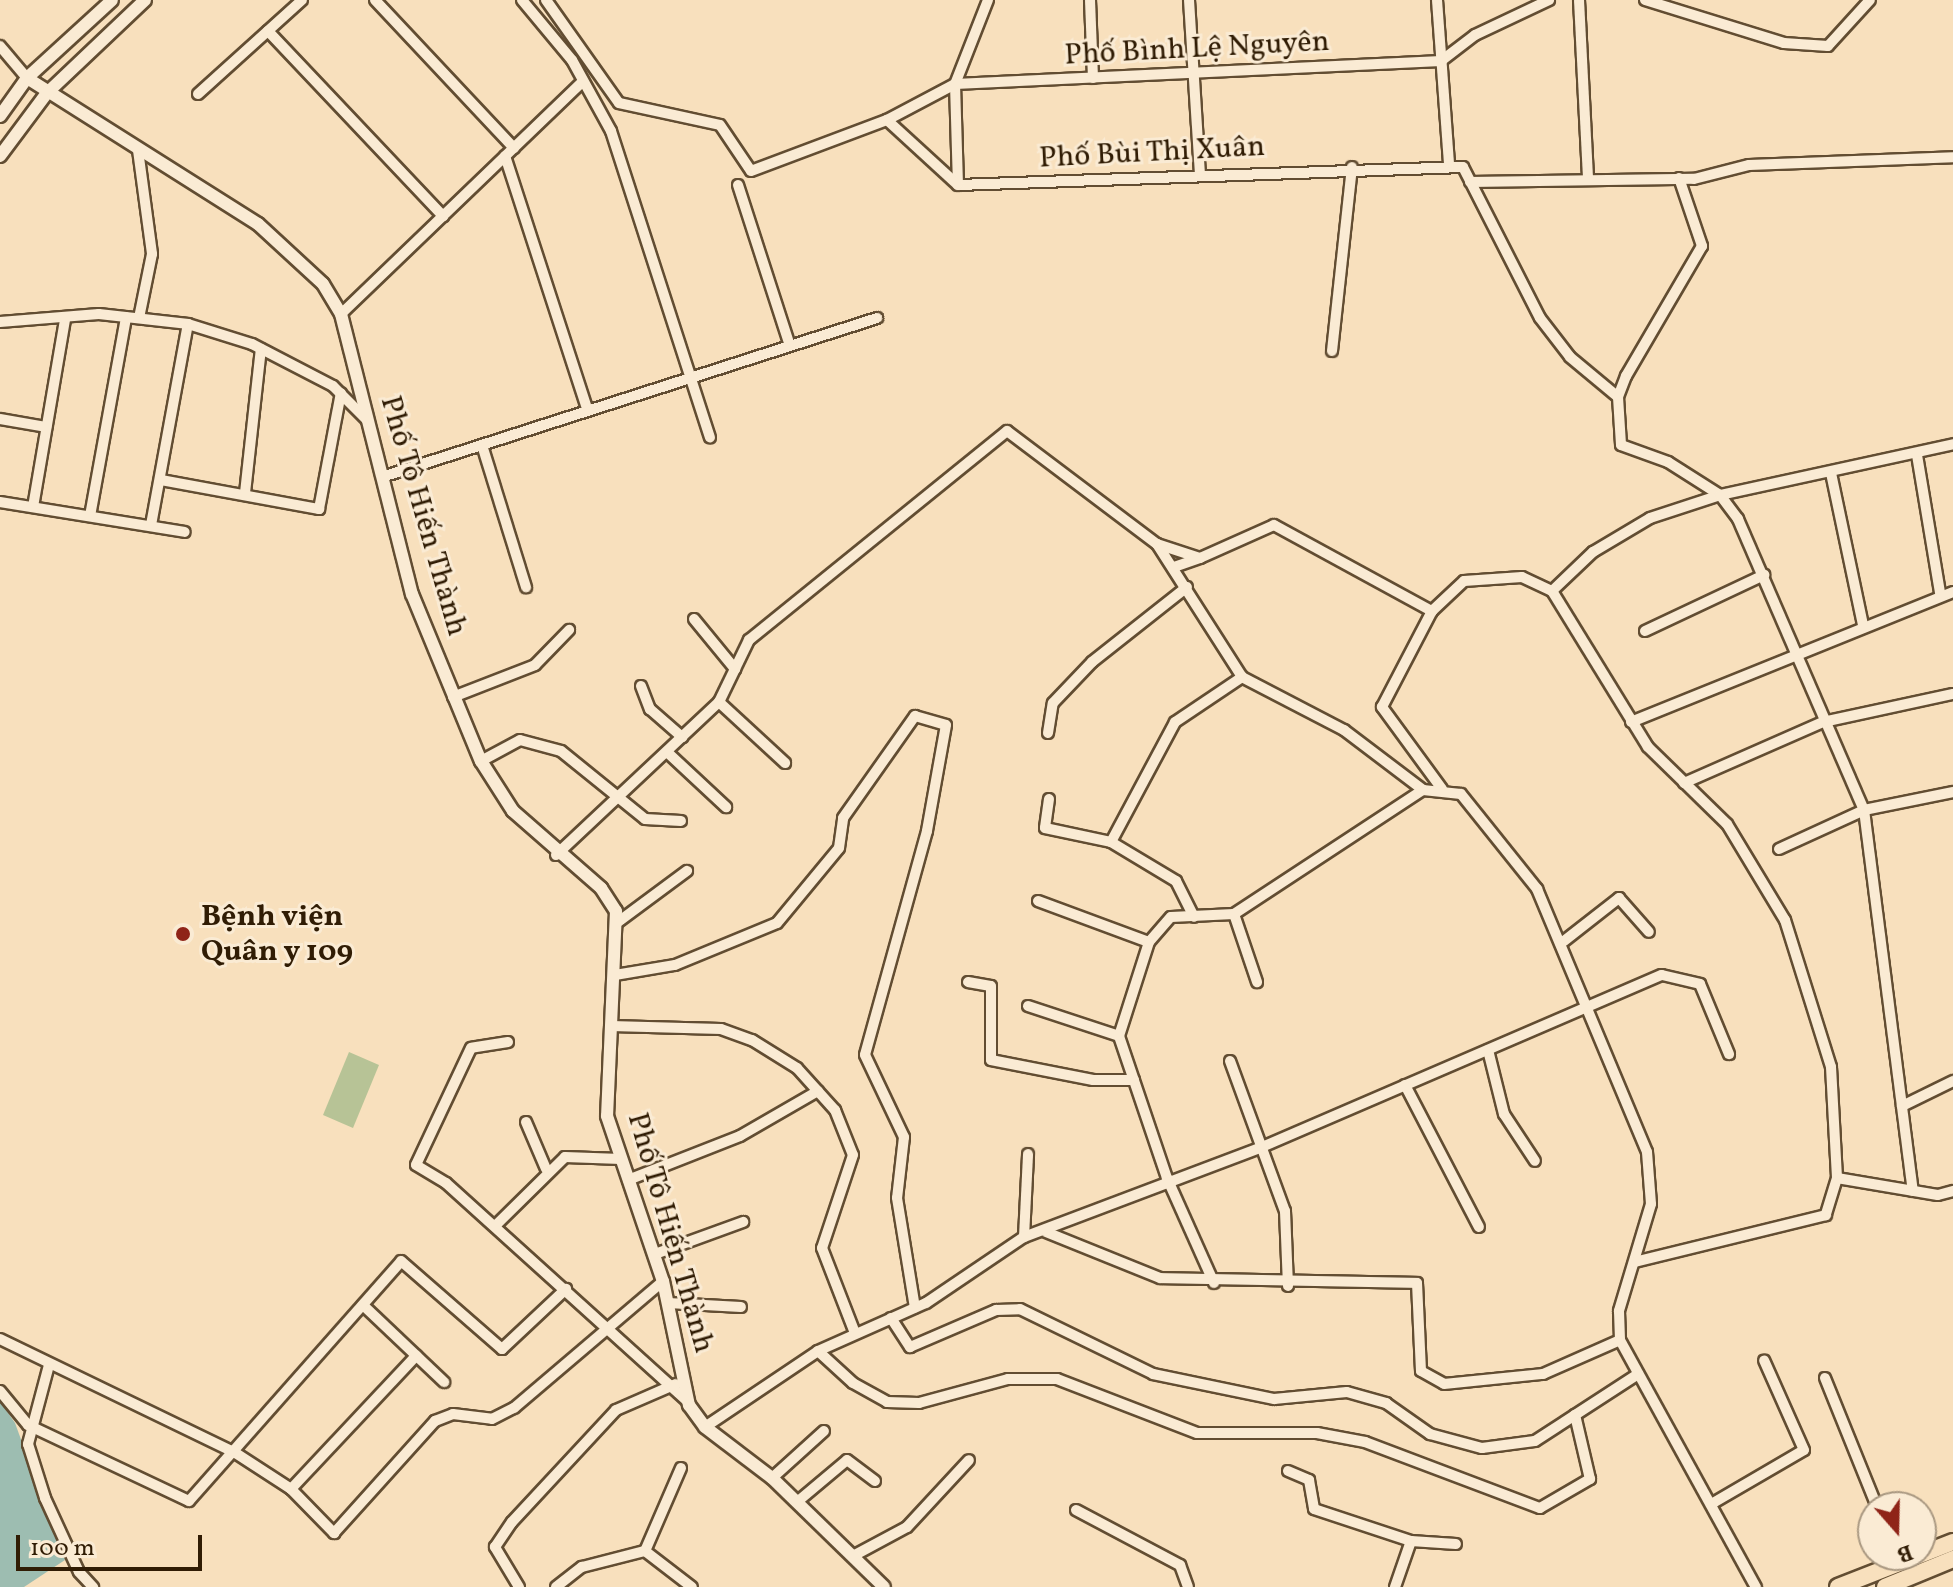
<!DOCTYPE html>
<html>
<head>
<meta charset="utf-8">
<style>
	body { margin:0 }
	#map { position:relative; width:1953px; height:1587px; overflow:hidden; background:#f8e0bd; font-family:Vollkorn,serif }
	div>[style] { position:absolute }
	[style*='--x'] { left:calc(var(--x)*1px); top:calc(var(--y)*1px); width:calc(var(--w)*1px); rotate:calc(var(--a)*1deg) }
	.green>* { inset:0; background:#b7c396 }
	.water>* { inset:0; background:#9dbdb1 }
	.roads { filter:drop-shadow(2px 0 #624d32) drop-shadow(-2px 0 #624d32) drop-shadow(0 2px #624d32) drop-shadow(0 -2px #624d32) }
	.minor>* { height:10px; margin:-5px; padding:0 5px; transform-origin:5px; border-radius:5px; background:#faebd4 }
	.tertiary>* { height:12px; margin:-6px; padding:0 6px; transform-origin:6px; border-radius:6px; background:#faebd4 }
	.primary>* { height:16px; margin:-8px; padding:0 8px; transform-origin:8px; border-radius:8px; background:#f8e0bd }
	.dots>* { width:22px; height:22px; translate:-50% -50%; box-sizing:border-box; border:4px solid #faebd4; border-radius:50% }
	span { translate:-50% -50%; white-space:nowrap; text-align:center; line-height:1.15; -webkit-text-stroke:6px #faebd4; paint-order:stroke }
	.street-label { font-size:30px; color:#301c04 }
	.poi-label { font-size:30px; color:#301c04; font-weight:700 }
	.left { translate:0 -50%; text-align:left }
	.north { position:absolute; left:1857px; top:1491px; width:80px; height:80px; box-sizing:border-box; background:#faebd4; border:2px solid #a99881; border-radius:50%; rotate:160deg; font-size:22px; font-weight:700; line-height:32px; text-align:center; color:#301c04 }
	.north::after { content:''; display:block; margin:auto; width:28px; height:36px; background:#8f2418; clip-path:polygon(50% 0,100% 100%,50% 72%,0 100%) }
	.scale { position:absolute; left:16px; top:1535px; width:186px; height:36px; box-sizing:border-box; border:4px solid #301c04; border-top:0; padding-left:10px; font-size:24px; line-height:28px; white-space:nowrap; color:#301c04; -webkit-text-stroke:6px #faebd4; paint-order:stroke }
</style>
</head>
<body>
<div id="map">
	<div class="green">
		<i style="clip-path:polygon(349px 1052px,379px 1065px,353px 1128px,323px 1115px)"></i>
	</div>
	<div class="water">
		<i style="clip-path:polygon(0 1401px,15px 1423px,65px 1560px,24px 1587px,0 1587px)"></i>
	</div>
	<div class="roads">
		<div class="minor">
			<i style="--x:375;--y:0;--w:203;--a:46.8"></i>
			<i style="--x:522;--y:0;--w:78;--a:50.2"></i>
			<i style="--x:572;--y:60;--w:81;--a:61.2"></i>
			<i style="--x:611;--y:131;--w:322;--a:72.1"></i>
			<i style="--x:546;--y:0;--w:126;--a:54.7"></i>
			<i style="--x:619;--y:103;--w:103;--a:12.3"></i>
			<i style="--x:720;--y:125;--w:55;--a:56"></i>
			<i style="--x:751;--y:171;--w:145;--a:-20.6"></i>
			<i style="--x:887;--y:120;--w:77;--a:-27.9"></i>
			<i style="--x:955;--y:84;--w:487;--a:-2.7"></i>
			<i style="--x:1441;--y:61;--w:43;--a:-37.4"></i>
			<i style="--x:1475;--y:35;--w:82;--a:-25.3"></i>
			<i style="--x:988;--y:0;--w:90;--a:111.4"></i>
			<i style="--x:955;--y:84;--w:101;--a:88.3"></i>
			<i style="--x:958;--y:185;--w:505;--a:-2.04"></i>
			<i style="--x:1463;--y:167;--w:169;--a:63"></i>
			<i style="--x:1540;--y:318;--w:49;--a:52.4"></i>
			<i style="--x:1570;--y:357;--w:62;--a:39.8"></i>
			<i style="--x:1090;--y:0;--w:78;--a:87.8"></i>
			<i style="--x:1189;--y:0;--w:175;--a:86.4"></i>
			<i style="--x:1437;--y:0;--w:163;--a:85.8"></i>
			<i style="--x:1579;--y:0;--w:177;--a:87.1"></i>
			<i style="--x:1645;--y:0;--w:145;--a:17.2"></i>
			<i style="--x:1784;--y:43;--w:44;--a:3.9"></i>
			<i style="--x:1828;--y:46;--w:62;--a:-47.6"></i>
			<i style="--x:268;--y:31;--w:255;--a:46.6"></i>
			<i style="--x:0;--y:46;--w:42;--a:49.8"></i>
			<i style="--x:198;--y:94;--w:140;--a:-42.1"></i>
			<i style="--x:887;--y:120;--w:96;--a:42.5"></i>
			<i style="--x:138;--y:150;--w:105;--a:82.3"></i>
			<i style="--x:152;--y:254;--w:65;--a:101.5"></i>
			<i style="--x:505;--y:156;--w:268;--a:72"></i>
			<i style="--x:1679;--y:178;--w:72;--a:71.3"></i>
			<i style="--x:1702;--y:246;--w:151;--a:120.3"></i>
			<i style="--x:1626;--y:376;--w:22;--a:111"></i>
			<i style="--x:1618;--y:397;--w:48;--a:86.4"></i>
			<i style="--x:1621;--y:445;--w:50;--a:19.9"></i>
			<i style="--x:1668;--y:462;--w:62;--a:32.4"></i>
			<i style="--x:1720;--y:495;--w:30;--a:53"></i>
			<i style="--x:1738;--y:519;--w:317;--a:66.6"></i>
			<i style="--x:1864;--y:810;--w:384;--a:82.7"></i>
			<i style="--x:1470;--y:182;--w:224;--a:-0.8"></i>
			<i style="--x:1694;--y:179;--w:57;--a:-14.3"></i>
			<i style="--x:1749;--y:165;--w:204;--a:-2.2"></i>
			<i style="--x:738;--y:185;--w:169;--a:72.1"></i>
			<i style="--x:341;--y:314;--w:332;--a:-43.9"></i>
			<i style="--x:0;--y:322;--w:99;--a:-4.6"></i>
			<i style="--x:99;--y:314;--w:90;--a:6.4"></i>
			<i style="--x:188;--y:324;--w:67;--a:17.4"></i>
			<i style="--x:252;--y:344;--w:91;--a:27.4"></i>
			<i style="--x:333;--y:386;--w:48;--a:45"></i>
			<i style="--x:1332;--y:351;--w:185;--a:-83.8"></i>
			<i style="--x:0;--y:419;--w:47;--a:9.9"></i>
			<i style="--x:482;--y:445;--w:149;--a:72.8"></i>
			<i style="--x:1917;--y:455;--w:140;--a:80.5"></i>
			<i style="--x:1831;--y:473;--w:155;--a:78.1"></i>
			<i style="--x:385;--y:476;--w:517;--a:-17.8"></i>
			<i style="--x:161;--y:480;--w:161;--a:10.4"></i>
			<i style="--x:319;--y:509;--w:118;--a:-79.3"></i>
			<i style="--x:245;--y:493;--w:145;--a:-83.7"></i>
			<i style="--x:0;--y:502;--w:187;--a:9.2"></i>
			<i style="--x:33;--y:507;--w:191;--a:-80.3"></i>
			<i style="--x:90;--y:516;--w:202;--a:-79.7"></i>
			<i style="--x:151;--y:525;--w:204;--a:-79.6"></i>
			<i style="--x:1157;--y:544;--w:158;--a:57.4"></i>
			<i style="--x:1242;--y:677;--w:115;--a:27.5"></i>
			<i style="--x:1344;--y:730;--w:99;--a:37.2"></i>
			<i style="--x:1423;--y:790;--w:38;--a:6"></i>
			<i style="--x:1461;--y:794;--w:122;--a:51.3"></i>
			<i style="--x:1537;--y:889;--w:285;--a:67.3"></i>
			<i style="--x:1647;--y:1152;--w:52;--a:85.6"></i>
			<i style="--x:1651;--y:1204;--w:112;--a:106.7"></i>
			<i style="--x:1619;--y:1311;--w:29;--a:88"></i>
			<i style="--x:1620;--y:1340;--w:282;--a:61.2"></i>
			<i style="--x:1174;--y:567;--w:28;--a:-19"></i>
			<i style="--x:1552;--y:591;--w:57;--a:-43.6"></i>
			<i style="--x:1593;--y:552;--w:66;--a:-30.8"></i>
			<i style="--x:1650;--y:518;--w:74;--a:-18.2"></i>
			<i style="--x:1720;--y:495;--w:239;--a:-12.3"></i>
			<i style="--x:694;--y:619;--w:65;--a:50.6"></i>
			<i style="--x:1645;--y:631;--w:132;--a:-25.2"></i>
			<i style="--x:641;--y:686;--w:25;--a:69"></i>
			<i style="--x:650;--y:709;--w:43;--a:41.2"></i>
			<i style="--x:453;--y:697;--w:88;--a:-21.3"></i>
			<i style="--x:535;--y:665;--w:49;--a:-45.8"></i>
			<i style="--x:719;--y:702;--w:90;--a:42.7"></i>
			<i style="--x:1631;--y:722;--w:347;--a:-22"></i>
			<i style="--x:1048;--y:733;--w:30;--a:-81"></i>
			<i style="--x:1053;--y:703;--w:57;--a:-46.4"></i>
			<i style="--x:1092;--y:662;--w:121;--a:-38.3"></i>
			<i style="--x:667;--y:752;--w:81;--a:43"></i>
			<i style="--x:481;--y:761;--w:44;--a:-28.3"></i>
			<i style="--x:520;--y:740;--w:42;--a:15"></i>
			<i style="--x:561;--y:751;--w:108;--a:39"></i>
			<i style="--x:645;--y:819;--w:36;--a:3"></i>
			<i style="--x:1684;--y:783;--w:152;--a:-23.7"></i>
			<i style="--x:1823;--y:722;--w:133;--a:-12.2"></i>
			<i style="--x:1442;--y:789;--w:102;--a:-126.2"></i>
			<i style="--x:1382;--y:707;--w:108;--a:-62.5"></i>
			<i style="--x:1432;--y:611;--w:44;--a:-43.2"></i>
			<i style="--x:1464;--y:581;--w:58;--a:-3.9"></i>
			<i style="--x:1522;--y:577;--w:33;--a:25"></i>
			<i style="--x:1552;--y:591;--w:183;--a:58.4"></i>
			<i style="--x:1648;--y:747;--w:110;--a:44.3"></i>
			<i style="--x:1727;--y:824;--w:112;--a:58.9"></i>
			<i style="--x:1785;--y:920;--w:154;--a:72.6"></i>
			<i style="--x:1831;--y:1067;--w:111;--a:86.9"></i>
			<i style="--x:1837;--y:1178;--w:39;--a:107"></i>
			<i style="--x:1826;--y:1215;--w:197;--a:166.2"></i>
			<i style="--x:1049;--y:799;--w:29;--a:98"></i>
			<i style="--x:1045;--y:828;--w:67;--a:12"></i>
			<i style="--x:1111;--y:842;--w:76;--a:31"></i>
			<i style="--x:1176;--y:881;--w:40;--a:63.4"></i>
			<i style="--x:1111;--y:842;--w:136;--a:-61.9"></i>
			<i style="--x:1175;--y:722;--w:81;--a:-33.9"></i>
			<i style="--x:1779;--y:849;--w:94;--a:-24.6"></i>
			<i style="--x:1864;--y:810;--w:91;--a:-11.4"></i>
			<i style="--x:556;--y:855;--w:224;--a:-43.2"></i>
			<i style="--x:719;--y:702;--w:69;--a:-64.2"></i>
			<i style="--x:749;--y:640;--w:332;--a:-39"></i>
			<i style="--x:1007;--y:431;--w:188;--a:37"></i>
			<i style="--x:1157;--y:544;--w:45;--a:18"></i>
			<i style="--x:1200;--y:558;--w:81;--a:-24"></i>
			<i style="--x:1274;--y:525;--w:180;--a:28.6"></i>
			<i style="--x:1038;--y:901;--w:118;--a:20.3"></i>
			<i style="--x:1234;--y:914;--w:72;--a:71.3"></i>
			<i style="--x:618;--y:922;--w:86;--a:-36.5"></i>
			<i style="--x:1564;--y:941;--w:70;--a:-38"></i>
			<i style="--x:1619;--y:898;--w:45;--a:48.6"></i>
			<i style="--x:615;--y:975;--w:61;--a:-9.5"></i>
			<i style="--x:675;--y:965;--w:110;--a:-22.4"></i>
			<i style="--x:777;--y:923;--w:97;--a:-50.4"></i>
			<i style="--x:839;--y:848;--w:30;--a:-82"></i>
			<i style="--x:843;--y:818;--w:125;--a:-54.8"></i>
			<i style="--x:915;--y:716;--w:32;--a:16"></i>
			<i style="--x:946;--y:725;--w:108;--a:100.2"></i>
			<i style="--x:927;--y:831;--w:232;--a:105.5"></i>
			<i style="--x:865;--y:1055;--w:91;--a:64.6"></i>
			<i style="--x:904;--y:1137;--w:61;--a:96.5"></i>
			<i style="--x:897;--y:1198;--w:111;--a:80.7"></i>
			<i style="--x:968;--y:982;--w:23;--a:10"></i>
			<i style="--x:991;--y:986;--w:74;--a:90"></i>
			<i style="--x:991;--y:1060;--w:104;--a:11.1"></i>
			<i style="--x:1093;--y:1080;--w:41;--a:0"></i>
			<i style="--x:1028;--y:1006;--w:96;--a:18.2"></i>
			<i style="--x:611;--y:1026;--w:110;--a:1.6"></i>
			<i style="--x:721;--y:1029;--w:33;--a:20"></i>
			<i style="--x:752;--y:1040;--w:53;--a:31.9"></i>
			<i style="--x:797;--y:1068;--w:57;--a:47.9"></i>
			<i style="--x:835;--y:1110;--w:48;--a:68.2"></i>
			<i style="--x:853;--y:1155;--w:98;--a:108.4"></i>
			<i style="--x:822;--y:1248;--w:91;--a:68.8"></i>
			<i style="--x:508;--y:1042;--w:37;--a:171"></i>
			<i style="--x:471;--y:1048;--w:129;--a:115.2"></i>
			<i style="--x:416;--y:1165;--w:35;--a:31"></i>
			<i style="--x:446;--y:1183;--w:324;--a:42.1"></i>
			<i style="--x:1488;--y:1050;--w:66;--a:76"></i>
			<i style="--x:1504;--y:1114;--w:56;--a:56.6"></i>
			<i style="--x:1230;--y:1061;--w:160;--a:69.9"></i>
			<i style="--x:1285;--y:1211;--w:75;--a:87.7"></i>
			<i style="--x:1405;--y:1085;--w:160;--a:62.5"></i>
			<i style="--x:1902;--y:1106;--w:57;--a:-26.1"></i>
			<i style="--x:526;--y:1122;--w:51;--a:66.9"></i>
			<i style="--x:1837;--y:1178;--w:102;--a:9.6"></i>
			<i style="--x:1938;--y:1195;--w:16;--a:-15"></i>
			<i style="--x:628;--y:1180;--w:120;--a:-21.4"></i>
			<i style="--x:740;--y:1136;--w:90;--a:-30"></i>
			<i style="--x:495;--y:1226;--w:98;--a:-44.6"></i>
			<i style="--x:565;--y:1157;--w:56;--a:2"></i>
			<i style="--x:1046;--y:1232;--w:123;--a:22"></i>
			<i style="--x:1160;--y:1278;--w:257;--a:1.1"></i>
			<i style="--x:1417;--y:1283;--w:88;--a:87.4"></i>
			<i style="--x:1421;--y:1371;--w:26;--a:29"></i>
			<i style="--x:1444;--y:1384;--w:100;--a:-5.8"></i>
			<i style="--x:1543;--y:1374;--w:84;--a:-23.8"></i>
			<i style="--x:1024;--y:1237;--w:83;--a:-87.2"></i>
			<i style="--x:655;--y:1254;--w:94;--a:-20"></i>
			<i style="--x:1214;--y:1283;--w:115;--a:-114.1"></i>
			<i style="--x:1167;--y:1178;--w:150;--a:-108.7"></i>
			<i style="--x:1119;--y:1036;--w:99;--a:-72.3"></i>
			<i style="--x:1149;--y:942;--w:33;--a:-49"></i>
			<i style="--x:1171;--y:917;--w:63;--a:-2.7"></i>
			<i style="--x:1234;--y:914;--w:226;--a:-33.3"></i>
			<i style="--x:668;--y:1303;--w:73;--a:3.1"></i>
			<i style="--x:363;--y:1305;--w:112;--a:43.5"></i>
			<i style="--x:891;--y:1318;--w:35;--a:57"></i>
			<i style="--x:910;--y:1347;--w:94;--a:-23.3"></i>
			<i style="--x:996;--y:1310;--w:24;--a:-2"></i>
			<i style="--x:1020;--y:1309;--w:148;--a:26"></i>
			<i style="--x:1153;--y:1374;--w:124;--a:11.7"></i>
			<i style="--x:1274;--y:1399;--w:73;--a:-5.5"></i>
			<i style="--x:1347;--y:1392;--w:41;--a:15.8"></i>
			<i style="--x:1386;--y:1403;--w:54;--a:35.2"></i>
			<i style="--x:1430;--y:1434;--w:54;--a:15.1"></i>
			<i style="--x:1482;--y:1448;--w:53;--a:-7.5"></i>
			<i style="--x:1535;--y:1441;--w:123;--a:-33"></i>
			<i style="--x:0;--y:1339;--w:260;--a:25.8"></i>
			<i style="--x:234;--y:1452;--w:68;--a:33"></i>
			<i style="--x:291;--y:1489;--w:62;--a:45.7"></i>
			<i style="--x:334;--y:1533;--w:151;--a:-48"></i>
			<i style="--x:435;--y:1421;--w:19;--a:-21"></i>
			<i style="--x:453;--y:1414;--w:39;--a:7"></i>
			<i style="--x:492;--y:1419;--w:25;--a:-27"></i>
			<i style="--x:514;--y:1408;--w:196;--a:-40.4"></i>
			<i style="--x:818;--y:1351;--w:47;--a:42.4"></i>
			<i style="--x:853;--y:1383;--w:39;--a:29"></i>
			<i style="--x:887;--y:1402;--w:32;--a:2"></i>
			<i style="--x:919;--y:1403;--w:92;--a:-15.1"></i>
			<i style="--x:1008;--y:1379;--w:49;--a:0"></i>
			<i style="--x:1057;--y:1379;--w:150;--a:21.1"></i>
			<i style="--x:1197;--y:1433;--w:120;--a:0"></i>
			<i style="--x:1317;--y:1433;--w:49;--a:10.6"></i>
			<i style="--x:1365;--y:1442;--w:187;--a:20.7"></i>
			<i style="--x:1540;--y:1508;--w:58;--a:-30.1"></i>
			<i style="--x:1590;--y:1479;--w:66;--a:-103.2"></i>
			<i style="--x:49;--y:1365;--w:82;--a:104.9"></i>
			<i style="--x:28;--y:1444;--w:57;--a:72.5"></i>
			<i style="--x:45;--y:1498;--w:81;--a:65.3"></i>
			<i style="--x:79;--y:1572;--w:21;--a:47"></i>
			<i style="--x:1825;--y:1378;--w:139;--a:68"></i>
			<i style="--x:0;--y:1391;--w:44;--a:50.5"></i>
			<i style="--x:28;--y:1425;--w:178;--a:25.3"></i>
			<i style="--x:189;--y:1501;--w:320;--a:-48.5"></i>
			<i style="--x:401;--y:1261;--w:134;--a:41.1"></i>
			<i style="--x:502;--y:1349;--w:88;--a:-43.2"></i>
			<i style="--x:705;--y:1427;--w:136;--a:-33.9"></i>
			<i style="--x:818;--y:1351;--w:118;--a:-24"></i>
			<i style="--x:926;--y:1303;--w:118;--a:-34"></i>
			<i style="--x:1024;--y:1237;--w:254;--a:-20.7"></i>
			<i style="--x:1262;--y:1147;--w:435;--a:-23.3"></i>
			<i style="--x:1662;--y:975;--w:39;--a:13"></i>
			<i style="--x:1700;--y:984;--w:76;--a:67.5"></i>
			<i style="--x:681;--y:1468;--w:90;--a:113.4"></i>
			<i style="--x:645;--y:1551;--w:59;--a:37.5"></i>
			<i style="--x:1288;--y:1471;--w:23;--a:23"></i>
			<i style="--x:1309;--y:1480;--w:29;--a:80"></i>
			<i style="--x:1314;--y:1509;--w:102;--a:18.3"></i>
			<i style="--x:1411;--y:1541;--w:49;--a:109.2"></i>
			<i style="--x:772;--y:1478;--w:70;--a:-42.1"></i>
			<i style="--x:291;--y:1489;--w:183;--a:-46.8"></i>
			<i style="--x:797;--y:1502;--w:65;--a:-40"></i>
			<i style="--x:847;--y:1460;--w:35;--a:37"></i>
			<i style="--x:1713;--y:1503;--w:105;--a:-30.2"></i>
			<i style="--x:1804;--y:1450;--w:98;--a:-114"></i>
			<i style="--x:1076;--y:1510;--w:118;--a:27.9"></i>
			<i style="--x:1180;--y:1565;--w:23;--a:70"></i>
			<i style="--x:1411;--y:1541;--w:45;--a:3.8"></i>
			<i style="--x:853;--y:1556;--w:61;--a:-28.2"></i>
			<i style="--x:907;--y:1527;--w:91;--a:-47.2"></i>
			<i style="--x:519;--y:1587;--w:47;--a:-121"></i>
			<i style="--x:495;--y:1547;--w:30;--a:-56"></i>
			<i style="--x:512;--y:1522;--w:153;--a:-47.1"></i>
			<i style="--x:616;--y:1410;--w:65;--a:-23.4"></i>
			<i style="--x:556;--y:1587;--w:33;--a:-38"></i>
			<i style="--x:582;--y:1567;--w:65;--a:-14.3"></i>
		</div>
		<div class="tertiary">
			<i style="--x:27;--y:78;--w:273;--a:32.3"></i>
			<i style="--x:258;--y:224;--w:88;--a:42.7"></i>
			<i style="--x:323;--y:284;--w:35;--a:59"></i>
			<i style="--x:341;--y:314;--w:289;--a:75.8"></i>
			<i style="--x:412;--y:594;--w:181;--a:67.6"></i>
			<i style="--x:481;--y:761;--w:59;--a:57.4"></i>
			<i style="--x:513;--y:811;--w:117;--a:41.2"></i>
			<i style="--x:601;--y:888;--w:27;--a:57"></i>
			<i style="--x:616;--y:911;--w:205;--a:92.5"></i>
			<i style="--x:607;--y:1116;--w:174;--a:71.3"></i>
			<i style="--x:663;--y:1281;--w:127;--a:78.2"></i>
			<i style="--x:689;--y:1405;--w:27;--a:54"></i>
			<i style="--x:705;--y:1427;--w:84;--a:37.3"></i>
			<i style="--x:772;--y:1478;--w:156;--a:44.2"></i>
			<i style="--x:0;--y:116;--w:47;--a:-54.6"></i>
			<i style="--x:27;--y:78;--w:115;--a:-42.5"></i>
			<i style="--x:0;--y:156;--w:79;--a:-53.3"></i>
			<i style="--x:47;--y:93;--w:135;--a:-43.5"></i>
		</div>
		<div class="primary">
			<i style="--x:1838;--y:1587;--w:123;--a:-21.4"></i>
			<i style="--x:1885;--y:1587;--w:74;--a:-22.4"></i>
		</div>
	</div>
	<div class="dots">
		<i style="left:183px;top:934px;background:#8f2418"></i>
	</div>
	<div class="street-label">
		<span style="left:1197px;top:49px;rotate:-3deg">Phố Bình Lệ Nguyên</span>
		<span style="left:1152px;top:153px;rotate:-3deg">Phố Bùi Thị Xuân</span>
		<span style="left:423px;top:516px;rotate:74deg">Phố Tô Hiến Thành</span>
		<span style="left:670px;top:1233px;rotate:74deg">Phố Tô Hiến Thành</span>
	</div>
	<div class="poi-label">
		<span class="left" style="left:201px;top:934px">Bệnh viện<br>Quân y 109</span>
	</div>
	<div class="north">B</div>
	<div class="scale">100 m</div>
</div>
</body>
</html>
